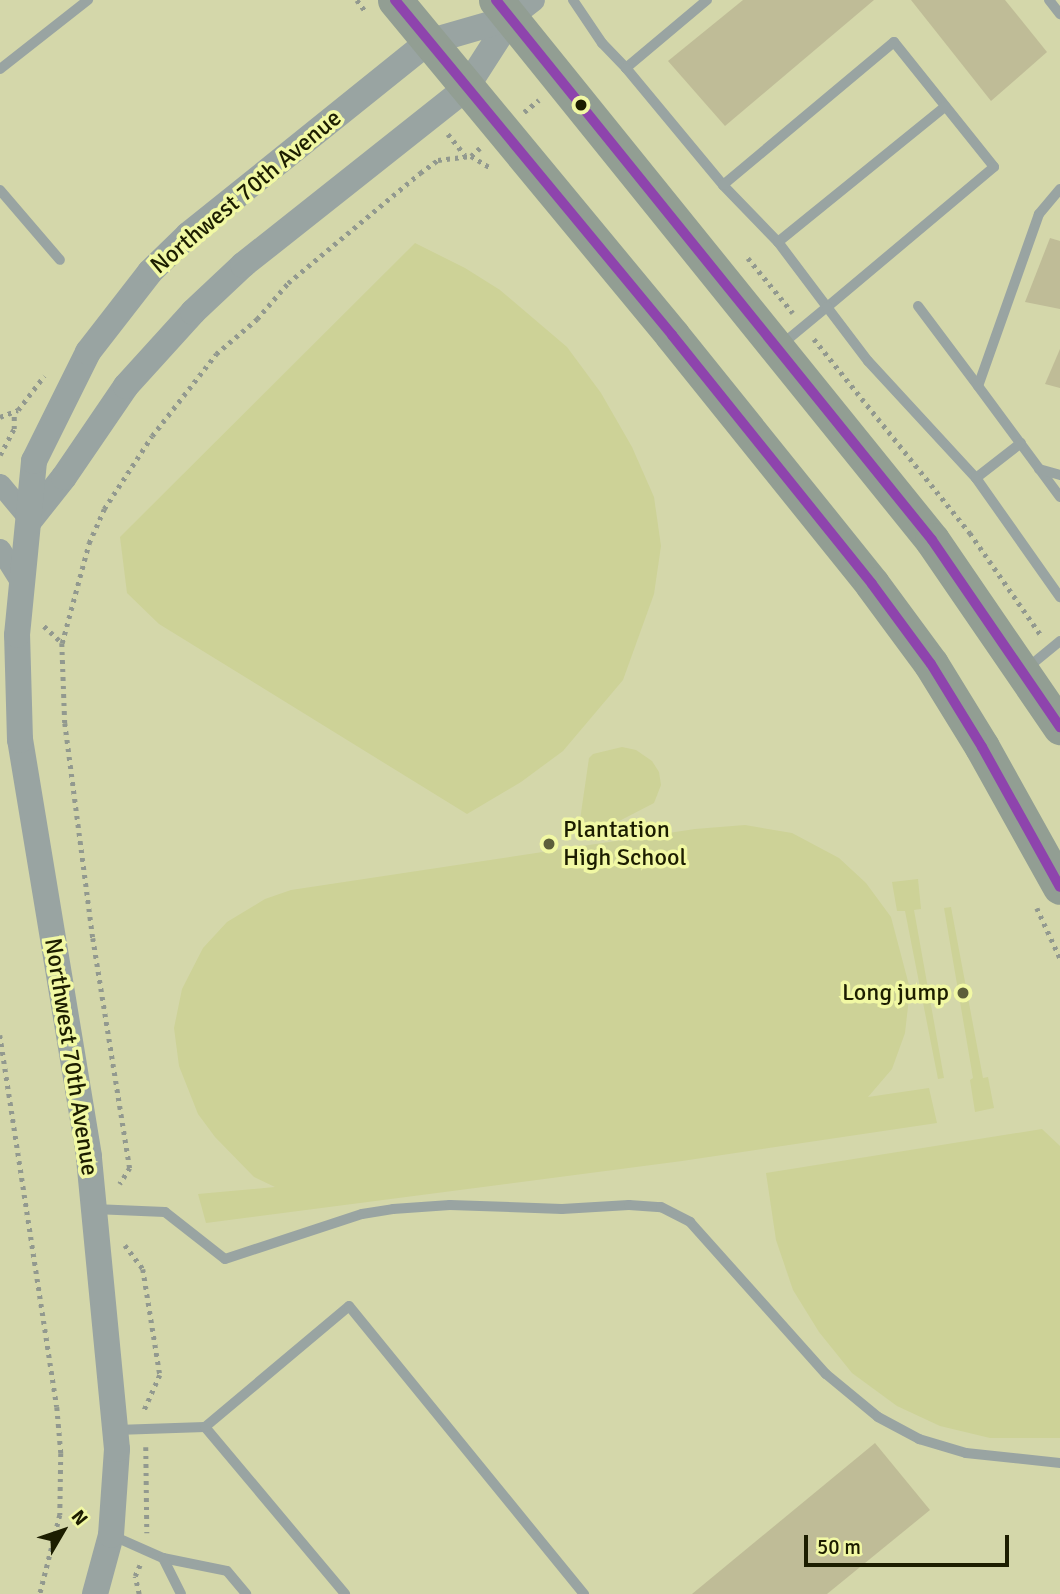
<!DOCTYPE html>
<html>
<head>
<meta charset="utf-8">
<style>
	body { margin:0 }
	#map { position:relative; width:1060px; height:1594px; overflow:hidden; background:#d4d7aa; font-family:Signika,sans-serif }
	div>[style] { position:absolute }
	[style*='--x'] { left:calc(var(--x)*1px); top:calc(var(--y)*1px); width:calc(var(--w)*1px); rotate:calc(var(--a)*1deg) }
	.green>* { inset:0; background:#cdd297 }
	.building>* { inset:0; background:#bfbc97 }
	.path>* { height:4.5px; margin-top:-2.25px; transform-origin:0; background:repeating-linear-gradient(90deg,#92998f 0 3.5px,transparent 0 8.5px) }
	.service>* { height:10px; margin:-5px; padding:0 5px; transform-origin:5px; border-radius:5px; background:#99a4a2 }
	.minor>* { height:21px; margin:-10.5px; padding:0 10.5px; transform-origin:10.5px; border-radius:10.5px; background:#99a4a2 }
	.tertiary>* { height:26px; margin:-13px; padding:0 13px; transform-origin:13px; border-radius:13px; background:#99a4a2 }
	.trunk>* { height:35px; margin:-17.5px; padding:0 17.5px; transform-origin:17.5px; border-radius:17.5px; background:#929e93 }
	.bus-1>* { height:10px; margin:-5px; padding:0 5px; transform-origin:5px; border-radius:5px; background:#8e44ad }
	.dots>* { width:19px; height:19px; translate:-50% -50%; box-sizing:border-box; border:4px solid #f1f8a4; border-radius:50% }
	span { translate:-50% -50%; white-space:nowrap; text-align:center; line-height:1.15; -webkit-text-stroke:7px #f1f8a4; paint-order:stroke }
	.street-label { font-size:24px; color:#1c1d00 }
	.poi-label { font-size:24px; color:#1c1d00 }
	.left { translate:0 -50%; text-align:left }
	.right { translate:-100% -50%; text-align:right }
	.north { position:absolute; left:28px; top:1496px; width:70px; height:70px; -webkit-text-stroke:5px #f1f8a4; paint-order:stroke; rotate:51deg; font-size:19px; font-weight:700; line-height:28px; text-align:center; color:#1c1d00 }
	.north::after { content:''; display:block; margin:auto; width:24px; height:32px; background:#1c1d00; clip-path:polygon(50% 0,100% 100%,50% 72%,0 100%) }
	.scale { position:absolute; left:804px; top:1535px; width:205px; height:32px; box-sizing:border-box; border:4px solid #1c1d00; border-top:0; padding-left:9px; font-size:21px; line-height:24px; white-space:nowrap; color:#1c1d00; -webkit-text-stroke:5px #f1f8a4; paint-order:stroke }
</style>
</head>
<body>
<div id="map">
	<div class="green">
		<i style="clip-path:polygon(415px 243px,465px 268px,500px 290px,567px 347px,601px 393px,632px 447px,654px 497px,661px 546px,654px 594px,623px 680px,563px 751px,521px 782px,467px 814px,159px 624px,127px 593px,120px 537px)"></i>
		<i style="clip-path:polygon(622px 747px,636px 750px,652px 761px,659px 772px,661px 785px,654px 803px,596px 833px,588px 834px,582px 829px,580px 820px,589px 758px,593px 754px)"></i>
		<i style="clip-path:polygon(745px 825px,792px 833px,839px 858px,866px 883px,891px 917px,910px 989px,905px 1033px,892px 1069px,868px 1097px,929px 1088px,937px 1123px,682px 1161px,206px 1223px,198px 1194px,275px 1187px,254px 1177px,215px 1137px,198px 1114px,179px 1066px,174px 1028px,182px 989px,203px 948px,227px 922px,265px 899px,291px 890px,695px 829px)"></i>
		<i style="clip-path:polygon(918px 879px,921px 909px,914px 910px,944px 1078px,938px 1079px,905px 911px,897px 911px,892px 882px)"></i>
		<i style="clip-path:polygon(951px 907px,983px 1078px,988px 1077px,994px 1108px,975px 1112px,970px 1080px,973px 1078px,944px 908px)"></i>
		<i style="clip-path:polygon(1042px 1129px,1060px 1146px,1060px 1438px,990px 1438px,940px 1426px,897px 1406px,852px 1373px,819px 1332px,793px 1290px,776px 1240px,766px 1173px)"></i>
	</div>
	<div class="building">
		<i style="clip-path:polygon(743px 0,874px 0,725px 126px,668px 61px)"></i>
		<i style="clip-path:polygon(911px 0,1005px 0,1047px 52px,991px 101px)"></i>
		<i style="clip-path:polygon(1050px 238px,1060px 241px,1060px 309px,1025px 302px)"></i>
		<i style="clip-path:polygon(1060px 349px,1060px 388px,1045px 384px)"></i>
		<i style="clip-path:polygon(875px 1443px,930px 1510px,827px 1594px,692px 1594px)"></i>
	</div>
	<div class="path">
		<i style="--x:357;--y:0;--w:15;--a:53"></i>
		<i style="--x:524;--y:112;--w:19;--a:-39"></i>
		<i style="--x:448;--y:134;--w:27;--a:51"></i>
		<i style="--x:471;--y:156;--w:23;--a:31"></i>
		<i style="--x:748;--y:258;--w:71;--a:50.7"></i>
		<i style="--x:814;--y:339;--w:249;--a:51.2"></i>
		<i style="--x:970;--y:533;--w:124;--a:55.2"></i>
		<i style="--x:0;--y:417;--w:19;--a:-21"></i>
		<i style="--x:18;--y:410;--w:43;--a:-52.6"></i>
		<i style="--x:0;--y:455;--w:30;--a:-62"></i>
		<i style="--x:14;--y:429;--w:15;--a:-90"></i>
		<i style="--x:44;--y:626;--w:25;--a:43"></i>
		<i style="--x:62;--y:643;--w:104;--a:-74.9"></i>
		<i style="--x:89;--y:543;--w:37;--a:-66"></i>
		<i style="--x:104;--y:509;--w:87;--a:-56.7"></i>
		<i style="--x:152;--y:436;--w:104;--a:-52"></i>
		<i style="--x:216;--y:354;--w:54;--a:-40.5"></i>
		<i style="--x:257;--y:319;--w:48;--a:-49.3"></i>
		<i style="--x:288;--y:283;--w:172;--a:-39.8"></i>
		<i style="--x:420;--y:173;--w:22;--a:-36"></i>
		<i style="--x:438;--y:160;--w:33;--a:-7"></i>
		<i style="--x:471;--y:156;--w:12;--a:-42"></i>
		<i style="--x:62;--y:643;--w:80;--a:87.9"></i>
		<i style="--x:65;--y:723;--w:217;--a:82.6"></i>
		<i style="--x:93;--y:938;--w:233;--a:80.9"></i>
		<i style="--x:130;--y:1168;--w:19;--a:122"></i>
		<i style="--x:1037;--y:908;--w:55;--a:65.3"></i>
		<i style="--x:0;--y:1035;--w:376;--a:81.3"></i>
		<i style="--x:57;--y:1407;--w:46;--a:85"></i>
		<i style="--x:61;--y:1453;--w:62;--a:90.9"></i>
		<i style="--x:60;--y:1515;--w:81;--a:104.2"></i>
		<i style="--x:125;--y:1245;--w:30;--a:53"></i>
		<i style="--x:143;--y:1269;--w:107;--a:80.9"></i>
		<i style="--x:160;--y:1375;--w:39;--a:114"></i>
		<i style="--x:146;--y:1447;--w:86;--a:89.3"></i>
		<i style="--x:139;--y:1594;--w:18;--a:-103"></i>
		<i style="--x:135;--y:1576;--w:12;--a:-66"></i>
	</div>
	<div class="service">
		<i style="--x:573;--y:0;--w:52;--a:56"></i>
		<i style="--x:602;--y:43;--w:35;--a:46"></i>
		<i style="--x:707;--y:0;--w:106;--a:140"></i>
		<i style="--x:626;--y:68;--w:152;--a:50.3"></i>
		<i style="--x:1049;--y:0;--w:18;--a:52"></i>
		<i style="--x:894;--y:42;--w:160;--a:51.3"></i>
		<i style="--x:994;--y:167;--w:218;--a:140"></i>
		<i style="--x:827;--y:307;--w:81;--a:-127"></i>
		<i style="--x:778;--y:242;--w:79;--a:-134"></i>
		<i style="--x:723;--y:185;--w:223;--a:-39.9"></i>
		<i style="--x:0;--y:69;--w:112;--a:-38.1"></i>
		<i style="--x:1060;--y:189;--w:33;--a:130"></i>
		<i style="--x:1039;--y:214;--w:182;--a:109.5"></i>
		<i style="--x:978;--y:386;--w:138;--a:53.5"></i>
		<i style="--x:0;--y:190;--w:92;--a:49.4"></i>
		<i style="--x:778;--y:242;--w:215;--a:-39"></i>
		<i style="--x:918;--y:306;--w:100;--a:53.1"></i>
		<i style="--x:781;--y:345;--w:60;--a:-39.6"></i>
		<i style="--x:827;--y:307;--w:68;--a:52.8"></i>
		<i style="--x:868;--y:361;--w:159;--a:47.3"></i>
		<i style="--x:976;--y:478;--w:146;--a:54.8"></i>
		<i style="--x:1039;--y:469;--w:22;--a:16"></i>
		<i style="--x:976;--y:478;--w:57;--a:-37.9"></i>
		<i style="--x:1026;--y:669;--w:44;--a:-39.5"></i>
		<i style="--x:94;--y:1209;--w:71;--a:2.4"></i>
		<i style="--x:165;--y:1212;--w:76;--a:38.1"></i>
		<i style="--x:225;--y:1259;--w:144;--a:-18.2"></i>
		<i style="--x:362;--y:1214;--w:31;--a:-9"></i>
		<i style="--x:393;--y:1209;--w:57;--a:-4"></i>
		<i style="--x:450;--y:1205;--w:112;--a:2"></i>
		<i style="--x:562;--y:1209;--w:67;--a:-3.4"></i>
		<i style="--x:629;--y:1205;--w:32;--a:4"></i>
		<i style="--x:661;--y:1207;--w:33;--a:27"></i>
		<i style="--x:690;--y:1222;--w:204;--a:48.2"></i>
		<i style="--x:826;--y:1374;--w:67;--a:39.6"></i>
		<i style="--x:878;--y:1417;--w:47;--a:28.2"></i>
		<i style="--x:919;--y:1439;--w:49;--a:16.6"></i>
		<i style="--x:966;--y:1453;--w:95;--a:6.1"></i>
		<i style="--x:205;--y:1427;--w:218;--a:50"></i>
		<i style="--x:116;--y:1430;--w:89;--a:-1.9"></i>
		<i style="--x:205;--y:1427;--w:188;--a:-40"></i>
		<i style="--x:349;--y:1306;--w:372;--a:50.8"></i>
		<i style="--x:111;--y:1535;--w:57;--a:23.9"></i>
		<i style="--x:163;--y:1558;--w:65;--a:11.5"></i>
		<i style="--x:227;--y:1571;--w:30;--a:50"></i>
		<i style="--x:163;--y:1558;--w:40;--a:63.4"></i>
	</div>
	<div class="minor">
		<i style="--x:511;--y:18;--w:29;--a:-38"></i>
		<i style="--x:0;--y:484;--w:47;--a:50.2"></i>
		<i style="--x:0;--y:549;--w:38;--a:58"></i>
	</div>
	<div class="tertiary">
		<i style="--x:30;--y:520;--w:55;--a:-51.7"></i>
		<i style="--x:64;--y:477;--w:110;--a:-55.7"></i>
		<i style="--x:126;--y:386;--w:100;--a:-47.8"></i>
		<i style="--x:193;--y:312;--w:69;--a:-43.2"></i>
		<i style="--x:243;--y:265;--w:285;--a:-38.4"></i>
		<i style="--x:466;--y:88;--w:83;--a:-57.3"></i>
		<i style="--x:95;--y:1594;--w:61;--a:-74.8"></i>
		<i style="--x:111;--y:1535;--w:86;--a:-86"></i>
		<i style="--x:117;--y:1449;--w:294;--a:-95.5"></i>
		<i style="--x:89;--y:1156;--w:422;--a:-99.4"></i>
		<i style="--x:20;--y:740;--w:105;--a:-91.6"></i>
		<i style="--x:17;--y:635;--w:175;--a:-84.4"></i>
		<i style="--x:34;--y:461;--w:122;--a:-63.6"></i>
		<i style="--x:88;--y:352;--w:101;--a:-52.2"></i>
		<i style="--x:150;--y:272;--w:53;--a:-44.2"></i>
		<i style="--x:188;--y:235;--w:308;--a:-38.8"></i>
		<i style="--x:428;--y:42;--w:86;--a:-16.1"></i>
	</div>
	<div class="trunk">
		<i style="--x:395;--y:0;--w:435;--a:50.4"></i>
		<i style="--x:672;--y:335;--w:319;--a:51.2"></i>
		<i style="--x:872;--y:584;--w:99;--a:53.6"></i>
		<i style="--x:931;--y:664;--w:97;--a:58.4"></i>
		<i style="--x:982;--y:747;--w:160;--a:60.9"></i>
		<i style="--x:496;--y:0;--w:694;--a:51.08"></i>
		<i style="--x:932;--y:540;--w:227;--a:55.6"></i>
	</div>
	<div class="bus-1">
		<i style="--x:395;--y:0;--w:435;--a:50.4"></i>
		<i style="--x:672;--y:335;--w:319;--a:51.2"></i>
		<i style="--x:872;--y:584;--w:99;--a:53.6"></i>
		<i style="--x:931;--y:664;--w:97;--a:58.4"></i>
		<i style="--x:982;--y:747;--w:160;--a:60.9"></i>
		<i style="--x:496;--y:0;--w:694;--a:51.08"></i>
		<i style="--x:932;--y:540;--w:227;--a:55.6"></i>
	</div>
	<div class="dots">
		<i style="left:581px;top:105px;background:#1c1d00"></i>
		<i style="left:549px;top:844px;background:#5c5e3b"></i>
		<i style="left:963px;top:993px;background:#5c5e3b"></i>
	</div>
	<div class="street-label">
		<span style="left:246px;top:192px;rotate:-40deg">Northwest 70th Avenue</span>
		<span style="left:71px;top:1057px;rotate:81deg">Northwest 70th Avenue</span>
	</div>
	<div class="poi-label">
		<span class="left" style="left:563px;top:844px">Plantation<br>High School</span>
		<span class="right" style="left:949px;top:993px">Long jump</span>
	</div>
	<div class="north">N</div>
	<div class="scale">50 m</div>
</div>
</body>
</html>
